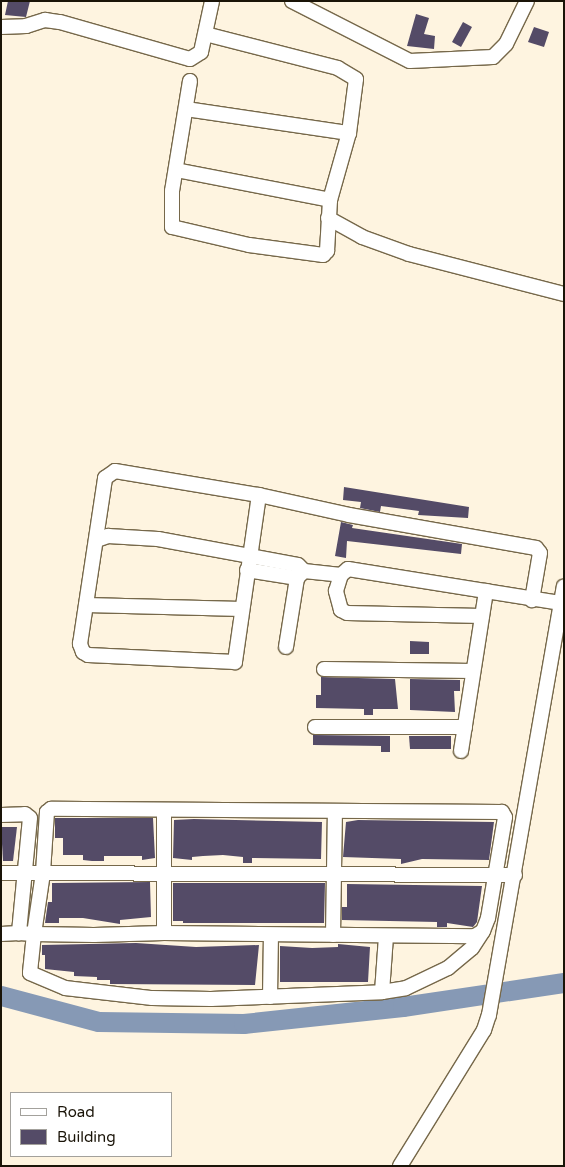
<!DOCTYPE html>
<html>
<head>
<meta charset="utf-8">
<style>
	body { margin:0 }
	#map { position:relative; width:565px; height:1167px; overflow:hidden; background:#fef4e0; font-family:"Varela Round",sans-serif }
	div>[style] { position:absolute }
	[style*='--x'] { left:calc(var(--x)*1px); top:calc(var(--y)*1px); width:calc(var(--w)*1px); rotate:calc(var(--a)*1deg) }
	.river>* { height:20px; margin:-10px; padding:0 10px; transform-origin:10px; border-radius:10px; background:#8699b5 }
	.building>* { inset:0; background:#544b67 }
	.roads { filter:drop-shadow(1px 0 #76684a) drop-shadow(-1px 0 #76684a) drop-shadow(0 1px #76684a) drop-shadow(0 -1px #76684a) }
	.minor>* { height:14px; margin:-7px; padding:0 7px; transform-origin:7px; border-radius:7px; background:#fff }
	span { translate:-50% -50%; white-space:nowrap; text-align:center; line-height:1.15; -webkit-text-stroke:5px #fff; paint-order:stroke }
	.frame { position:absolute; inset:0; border:2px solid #1a1408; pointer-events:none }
	.legend { position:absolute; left:10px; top:1092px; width:162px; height:65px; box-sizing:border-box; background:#fff; border:1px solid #a3a19c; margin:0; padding:6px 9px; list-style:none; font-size:15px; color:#1a1408 }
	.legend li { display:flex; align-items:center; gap:10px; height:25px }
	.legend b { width:25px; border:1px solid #a3a19c }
</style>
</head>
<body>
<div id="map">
	<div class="river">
		<i style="--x:1;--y:996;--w:101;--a:14.9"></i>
		<i style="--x:99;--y:1022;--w:145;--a:0.8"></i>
		<i style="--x:244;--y:1024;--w:160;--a:-6.1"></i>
		<i style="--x:403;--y:1007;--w:163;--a:-8.5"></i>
	</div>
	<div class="building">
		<i style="clip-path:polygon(8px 1px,30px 1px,26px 17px,5px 15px)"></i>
		<i style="clip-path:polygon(416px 14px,429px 18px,424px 34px,435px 36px,434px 49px,407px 46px)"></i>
		<i style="clip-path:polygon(463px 22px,472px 27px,461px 47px,452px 42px)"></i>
		<i style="clip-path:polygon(534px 27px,549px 32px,544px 47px,528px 42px)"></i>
		<i style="clip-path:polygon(344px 487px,469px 507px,468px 518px,418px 515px,419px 511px,381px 506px,380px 512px,360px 508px,361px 502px,343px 500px)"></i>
		<i style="clip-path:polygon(341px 522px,353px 525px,352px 528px,462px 544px,461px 554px,347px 541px,346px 558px,335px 556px)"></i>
		<i style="clip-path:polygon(410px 641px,429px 642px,429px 654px,410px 654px)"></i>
		<i style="clip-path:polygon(321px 677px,395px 679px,398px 709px,373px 709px,373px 715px,364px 715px,364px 709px,316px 708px,316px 695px,321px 695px)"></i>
		<i style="clip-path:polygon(410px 679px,460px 680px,460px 691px,454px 691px,455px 712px,410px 710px)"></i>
		<i style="clip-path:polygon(313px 735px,390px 736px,390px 752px,381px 752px,381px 746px,313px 745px)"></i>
		<i style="clip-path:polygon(409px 736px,451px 736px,451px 749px,410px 749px)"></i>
		<i style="clip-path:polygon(55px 818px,153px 818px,155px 858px,142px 860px,142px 856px,104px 856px,104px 861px,92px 861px,83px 860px,83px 855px,63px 855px,63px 838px,55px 838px)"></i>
		<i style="clip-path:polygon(194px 819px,322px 822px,321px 859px,252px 858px,252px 863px,243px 863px,243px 857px,223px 855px,203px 856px,192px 857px,192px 860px,173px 858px,174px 820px)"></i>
		<i style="clip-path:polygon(358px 820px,494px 822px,489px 860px,422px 859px,401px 864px,401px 859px,343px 857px,346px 822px)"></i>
		<i style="clip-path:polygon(1px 827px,17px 827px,13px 861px,3px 861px)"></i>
		<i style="clip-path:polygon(150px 882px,151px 917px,120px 920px,120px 924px,83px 918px,59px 918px,59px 923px,45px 923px,48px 902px,52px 902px,52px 883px)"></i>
		<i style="clip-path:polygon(173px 883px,325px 883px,324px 923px,183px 923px,183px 921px,173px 921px)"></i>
		<i style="clip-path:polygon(347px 884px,482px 886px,477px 922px,473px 927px,447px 923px,447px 927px,437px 927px,437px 922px,342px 920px,342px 907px,347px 907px)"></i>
		<i style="clip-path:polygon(136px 943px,196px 947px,259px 945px,255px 985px,110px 984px,110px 980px,97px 980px,97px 977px,74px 976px,74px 972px,45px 969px,45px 955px,42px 955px,42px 945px)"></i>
		<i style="clip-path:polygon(338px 944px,370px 947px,368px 982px,280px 982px,280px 946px,312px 948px,338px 947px)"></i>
	</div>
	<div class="roads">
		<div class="minor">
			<i style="--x:292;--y:1;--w:132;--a:27"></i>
			<i style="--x:410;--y:61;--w:83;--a:-2.8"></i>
			<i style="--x:493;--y:57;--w:18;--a:-45"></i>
			<i style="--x:506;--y:44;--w:48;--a:-64"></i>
			<i style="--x:1;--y:27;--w:25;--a:-2"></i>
			<i style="--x:26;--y:26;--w:20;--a:-18"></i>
			<i style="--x:45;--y:20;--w:15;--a:8"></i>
			<i style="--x:60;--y:22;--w:135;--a:15.9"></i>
			<i style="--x:190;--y:59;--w:13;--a:-32"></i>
			<i style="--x:201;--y:52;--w:52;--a:-77.8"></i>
			<i style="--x:190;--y:81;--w:111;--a:99.3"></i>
			<i style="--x:172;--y:191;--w:36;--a:90"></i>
			<i style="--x:172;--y:227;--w:79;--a:13.2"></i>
			<i style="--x:249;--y:245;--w:75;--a:7.7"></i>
			<i style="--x:323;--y:255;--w:6;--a:-45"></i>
			<i style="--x:327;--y:251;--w:51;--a:-86.6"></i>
			<i style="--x:330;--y:200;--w:70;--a:-74.2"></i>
			<i style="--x:349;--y:133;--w:54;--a:-82.6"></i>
			<i style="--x:356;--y:79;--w:21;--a:-149"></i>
			<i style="--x:338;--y:68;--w:136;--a:-165.6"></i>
			<i style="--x:186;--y:109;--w:165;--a:8.4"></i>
			<i style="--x:176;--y:170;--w:157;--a:11"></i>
			<i style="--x:328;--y:218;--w:39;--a:29"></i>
			<i style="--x:362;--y:237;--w:50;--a:19.9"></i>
			<i style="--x:409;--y:254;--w:160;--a:14.5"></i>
			<i style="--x:259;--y:495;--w:169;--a:98.2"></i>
			<i style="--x:235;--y:662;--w:147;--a:-177.3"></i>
			<i style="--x:88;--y:655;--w:6;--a:-149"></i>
			<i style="--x:83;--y:652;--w:9;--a:-111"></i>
			<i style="--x:80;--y:644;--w:168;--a:-81.4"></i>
			<i style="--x:105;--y:478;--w:12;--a:-35"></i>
			<i style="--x:115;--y:471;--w:146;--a:9.5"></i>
			<i style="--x:259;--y:495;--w:92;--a:12.5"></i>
			<i style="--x:349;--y:515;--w:190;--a:10"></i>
			<i style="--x:536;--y:548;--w:6;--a:51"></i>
			<i style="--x:540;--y:553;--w:48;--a:99.7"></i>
			<i style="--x:97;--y:540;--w:12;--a:-20"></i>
			<i style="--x:108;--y:536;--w:50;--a:3.4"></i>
			<i style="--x:158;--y:539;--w:142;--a:10.5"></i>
			<i style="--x:298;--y:565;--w:8;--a:45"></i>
			<i style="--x:304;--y:571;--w:37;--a:6"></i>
			<i style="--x:247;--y:570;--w:51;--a:9.1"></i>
			<i style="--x:297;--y:578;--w:7;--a:-45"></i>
			<i style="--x:86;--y:605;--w:156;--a:1.5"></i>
			<i style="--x:482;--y:616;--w:135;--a:-178.7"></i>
			<i style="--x:347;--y:613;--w:7;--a:-153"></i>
			<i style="--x:341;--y:610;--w:20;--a:-105"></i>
			<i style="--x:336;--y:591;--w:17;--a:-73"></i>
			<i style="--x:341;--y:575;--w:9;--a:-41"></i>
			<i style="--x:348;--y:569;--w:216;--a:9.1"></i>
			<i style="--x:286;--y:647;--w:70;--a:-80.9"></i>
			<i style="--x:324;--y:669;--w:149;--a:0.8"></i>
			<i style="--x:315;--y:727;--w:150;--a:0"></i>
			<i style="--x:461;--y:751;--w:162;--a:-81.1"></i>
			<i style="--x:164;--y:810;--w:123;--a:90"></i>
			<i style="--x:1;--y:815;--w:24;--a:-2"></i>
			<i style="--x:25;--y:814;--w:6;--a:39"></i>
			<i style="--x:30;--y:818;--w:116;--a:95.5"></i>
			<i style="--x:1;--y:873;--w:514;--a:0.22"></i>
			<i style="--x:1;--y:934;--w:18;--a:-3"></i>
			<i style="--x:19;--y:933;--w:15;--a:4"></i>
			<i style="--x:34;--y:934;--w:60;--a:1"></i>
			<i style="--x:94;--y:935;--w:70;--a:-1.6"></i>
			<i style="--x:164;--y:933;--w:311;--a:0.6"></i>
			<i style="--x:475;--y:936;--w:9;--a:-32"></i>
			<i style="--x:483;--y:931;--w:14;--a:-69"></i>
			<i style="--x:488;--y:918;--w:102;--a:-80.4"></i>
			<i style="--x:505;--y:817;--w:6;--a:-121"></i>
			<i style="--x:502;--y:812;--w:451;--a:-179.6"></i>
			<i style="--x:51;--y:809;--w:5;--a:143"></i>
			<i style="--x:47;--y:812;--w:61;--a:93.8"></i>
			<i style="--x:43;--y:873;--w:62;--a:98.4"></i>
			<i style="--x:34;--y:934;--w:39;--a:96"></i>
			<i style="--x:30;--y:973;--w:38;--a:23"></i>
			<i style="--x:65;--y:988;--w:88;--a:6.6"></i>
			<i style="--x:152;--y:998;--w:59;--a:1"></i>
			<i style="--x:211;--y:999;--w:171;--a:-2.3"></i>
			<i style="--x:382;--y:992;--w:24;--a:-9"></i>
			<i style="--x:406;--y:988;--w:47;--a:-25.5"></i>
			<i style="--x:448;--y:968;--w:31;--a:-40"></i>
			<i style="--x:472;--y:948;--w:20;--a:-57"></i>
			<i style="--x:333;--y:935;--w:124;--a:-89.1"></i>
			<i style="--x:382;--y:992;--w:56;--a:-85.9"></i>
			<i style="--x:270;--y:997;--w:62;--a:-89.1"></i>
			<i style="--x:400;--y:1166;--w:160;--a:-58.3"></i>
			<i style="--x:484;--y:1030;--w:16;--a:-72"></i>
			<i style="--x:489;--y:1015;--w:435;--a:-80.1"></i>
		</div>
	</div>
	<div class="frame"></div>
	<ul class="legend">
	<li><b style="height:6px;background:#fff"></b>Road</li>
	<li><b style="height:14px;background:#544b67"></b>Building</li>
	</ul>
</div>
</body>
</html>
